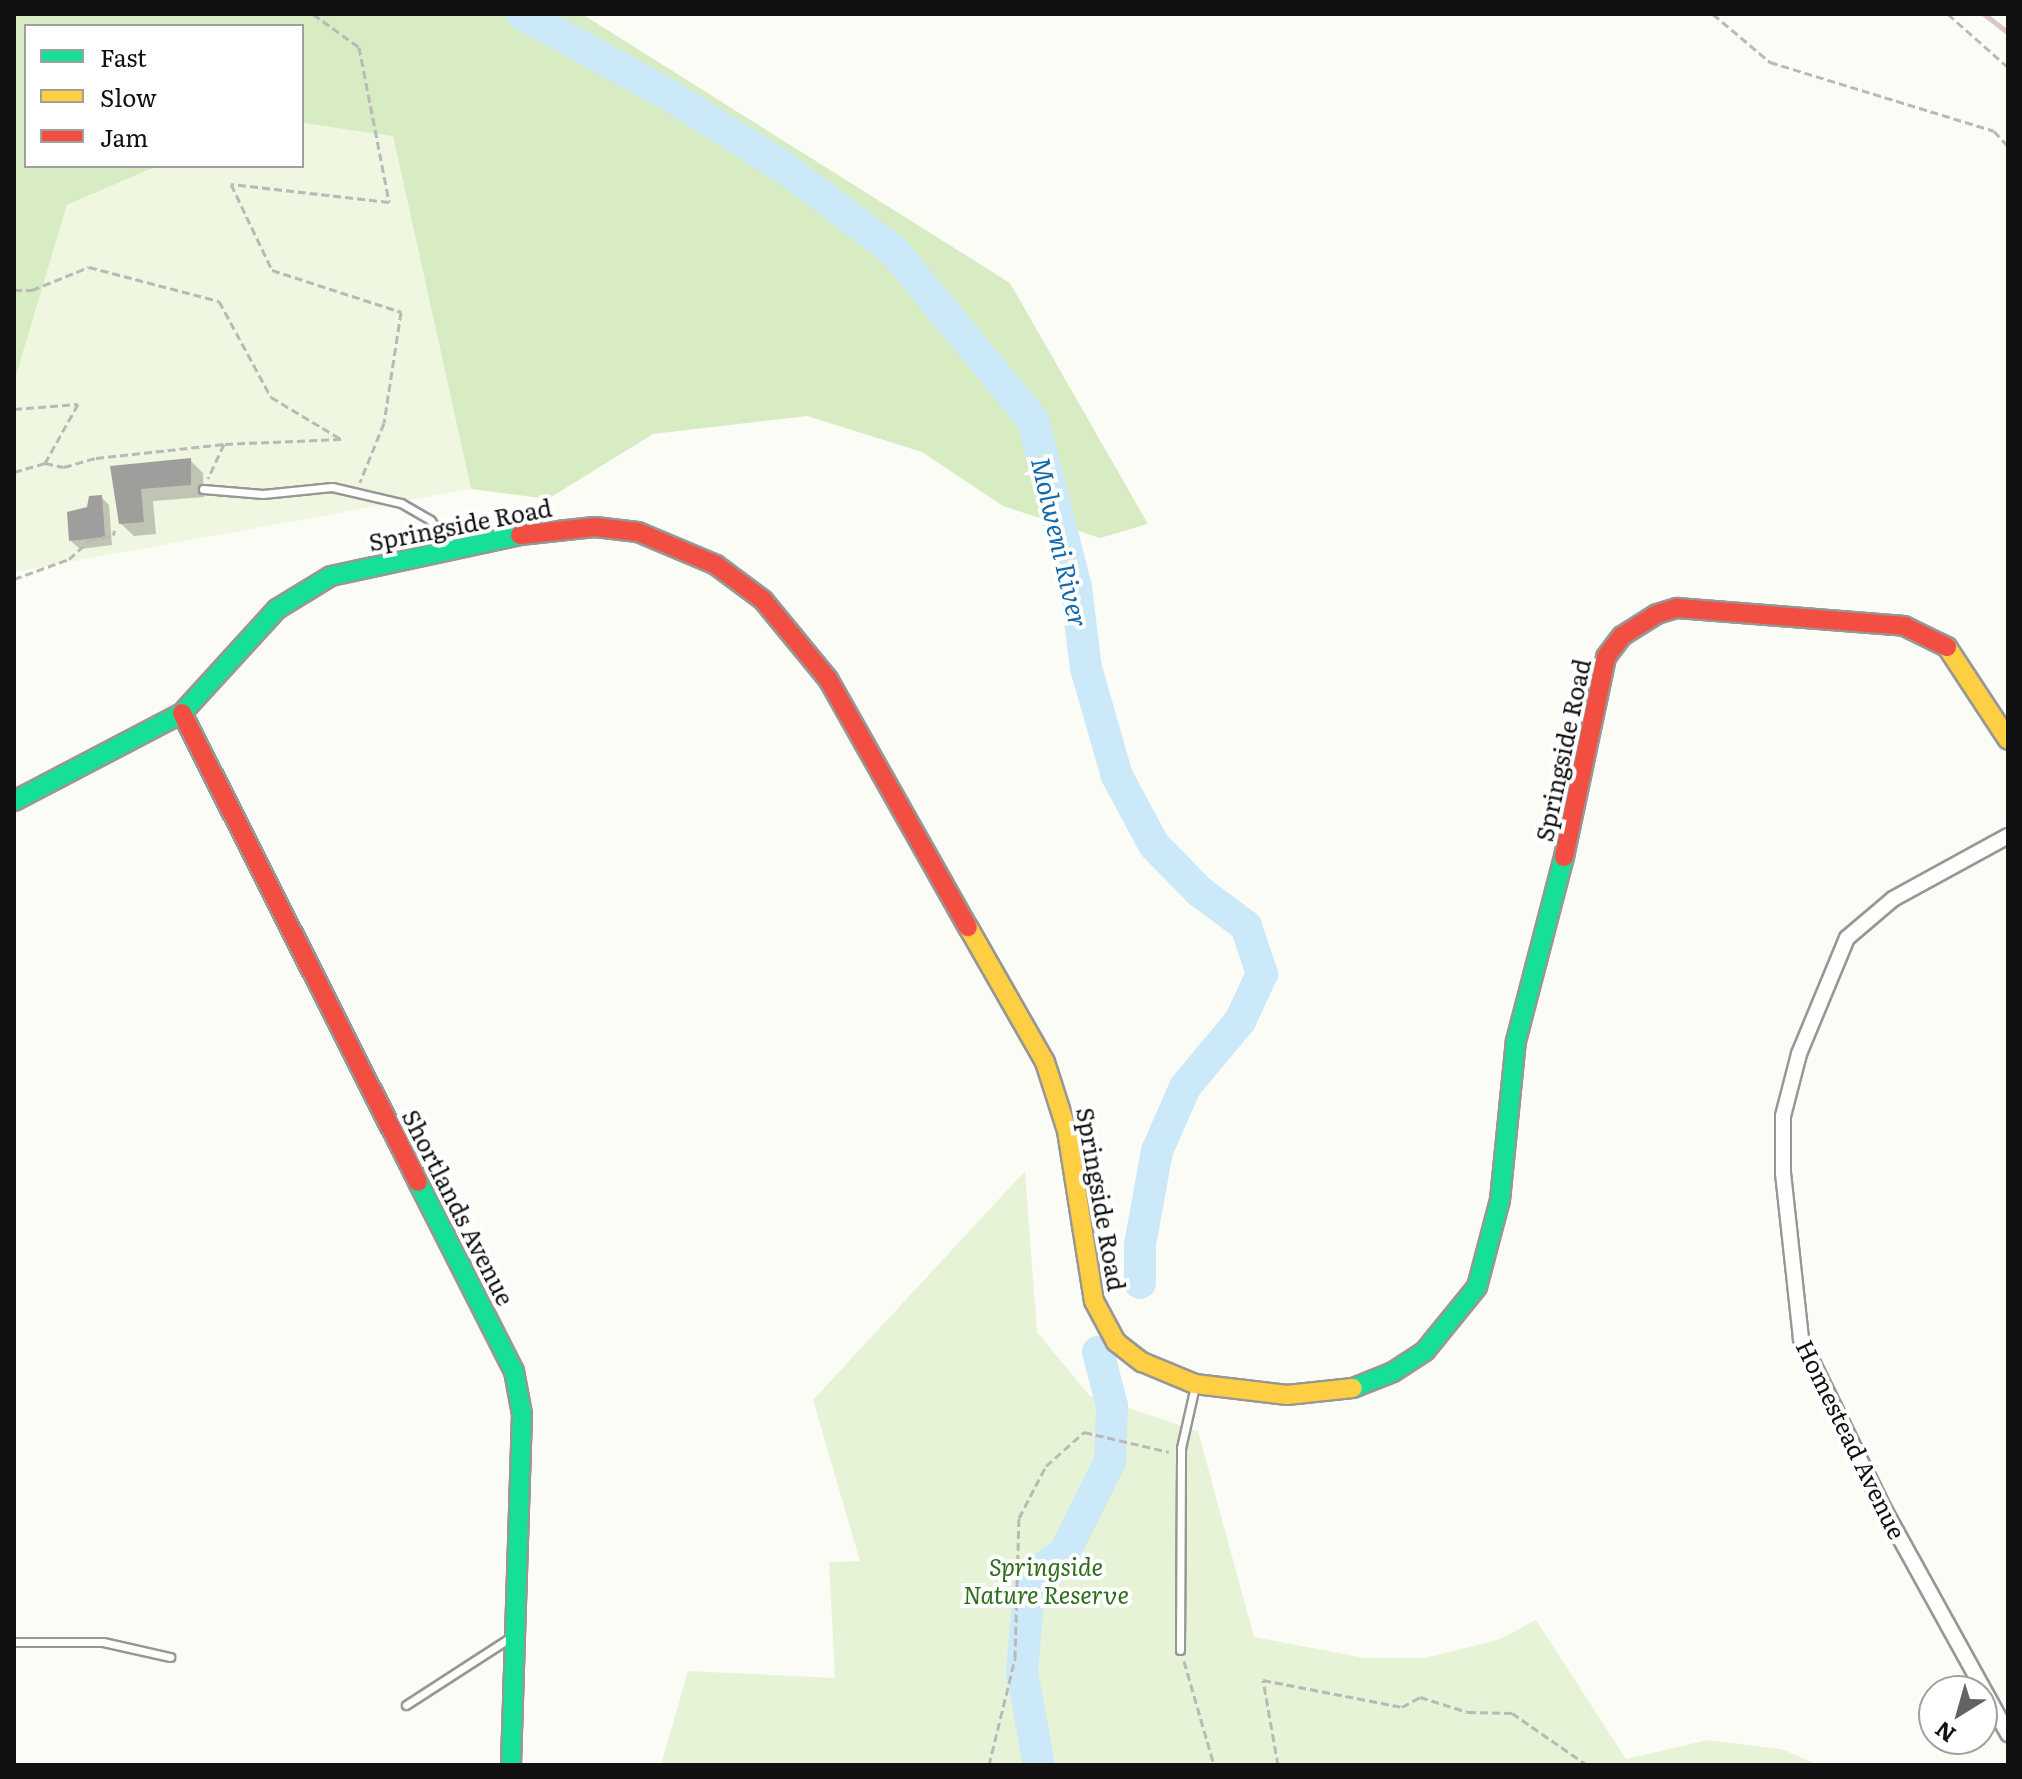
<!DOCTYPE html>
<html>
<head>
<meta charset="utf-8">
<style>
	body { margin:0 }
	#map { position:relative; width:2022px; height:1779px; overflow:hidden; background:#fcfcf7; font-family:Literata,serif }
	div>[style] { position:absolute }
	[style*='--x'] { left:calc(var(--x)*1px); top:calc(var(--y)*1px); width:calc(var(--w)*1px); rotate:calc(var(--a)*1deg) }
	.green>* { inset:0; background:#e7f3d6 }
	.forest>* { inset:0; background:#d7ecc3 }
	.pitch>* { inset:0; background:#f0f7e0 }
	.shadow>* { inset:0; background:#0003 }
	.river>* { height:32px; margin:-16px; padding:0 16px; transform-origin:16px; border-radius:16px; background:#cbe9f8 }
	.building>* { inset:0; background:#a09e9c }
	.path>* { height:3px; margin-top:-1.5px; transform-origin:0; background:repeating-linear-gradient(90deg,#b9b9b8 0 8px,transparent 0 12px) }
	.roads { filter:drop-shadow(2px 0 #979795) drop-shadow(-2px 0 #979795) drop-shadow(0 2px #979795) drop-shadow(0 -2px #979795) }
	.lane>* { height:7px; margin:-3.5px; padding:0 3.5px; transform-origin:3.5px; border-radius:3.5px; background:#fffffe }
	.street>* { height:14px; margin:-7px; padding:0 7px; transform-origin:7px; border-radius:7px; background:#fffffe }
	.fast>* { height:18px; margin:-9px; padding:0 9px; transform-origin:9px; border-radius:9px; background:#16e098 }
	.slow>* { height:18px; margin:-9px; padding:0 9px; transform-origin:9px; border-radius:9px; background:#ffcf43 }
	.jam>* { height:18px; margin:-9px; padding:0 9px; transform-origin:9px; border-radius:9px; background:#f24e42 }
	.rail>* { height:5px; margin:-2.5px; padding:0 2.5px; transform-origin:2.5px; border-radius:2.5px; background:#d9c6c6 }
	span { translate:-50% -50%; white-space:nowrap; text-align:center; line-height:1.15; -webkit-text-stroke:8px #fff; paint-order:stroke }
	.street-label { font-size:24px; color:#111 }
	.park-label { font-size:24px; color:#2e6d1c; font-style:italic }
	.water-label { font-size:26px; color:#126aaa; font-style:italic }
	.frame { position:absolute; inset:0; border:16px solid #111; pointer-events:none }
	.legend { position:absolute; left:24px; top:24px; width:280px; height:144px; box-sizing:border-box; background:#fff; border:2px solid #a0a0a0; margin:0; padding:10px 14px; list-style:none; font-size:24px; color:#111 }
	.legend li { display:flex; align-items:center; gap:16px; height:40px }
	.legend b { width:40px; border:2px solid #a0a0a0 }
	.north { position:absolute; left:1918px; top:1675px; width:80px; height:80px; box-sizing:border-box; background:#fff; border:2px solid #a0a0a0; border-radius:50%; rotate:217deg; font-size:22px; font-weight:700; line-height:32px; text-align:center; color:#111 }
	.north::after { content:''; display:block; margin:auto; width:28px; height:36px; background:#636362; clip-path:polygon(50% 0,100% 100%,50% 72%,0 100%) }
</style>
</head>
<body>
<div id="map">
	<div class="green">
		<i style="clip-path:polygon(1025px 1171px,1037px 1332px,1089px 1395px,1198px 1431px,1254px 1637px,1365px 1658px,1425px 1658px,1498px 1640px,1536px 1620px,1626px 1759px,1708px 1740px,1781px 1749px,1819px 1765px,661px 1765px,688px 1671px,835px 1678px,829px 1562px,860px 1561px,813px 1400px)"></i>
	</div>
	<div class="forest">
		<i style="clip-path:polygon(14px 14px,582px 14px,1010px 283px,1148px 524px,1100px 538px,1003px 506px,922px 452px,807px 416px,653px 434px,548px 499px,471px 489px,393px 137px,302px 123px,302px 26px,26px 26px,26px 166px,158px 166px,67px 205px,14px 383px)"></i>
	</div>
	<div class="pitch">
		<i style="clip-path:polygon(302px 123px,393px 136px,471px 489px,14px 572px,14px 383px,67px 205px,158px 166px,302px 166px)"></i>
	</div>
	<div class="shadow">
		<i style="clip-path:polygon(190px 460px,203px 473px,204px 497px,153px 501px,156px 534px,134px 536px,120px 523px,113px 467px)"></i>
		<i style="clip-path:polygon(101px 497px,109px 505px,112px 545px,80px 549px,71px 541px)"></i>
	</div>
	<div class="river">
		<i style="--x:522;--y:14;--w:170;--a:28.8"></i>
		<i style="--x:671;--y:96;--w:135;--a:32.3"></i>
		<i style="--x:785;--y:168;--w:136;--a:37.2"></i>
		<i style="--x:893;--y:250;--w:220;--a:50.5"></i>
		<i style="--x:1033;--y:420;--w:173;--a:75.6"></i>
		<i style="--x:1076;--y:588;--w:81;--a:82.9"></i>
		<i style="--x:1086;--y:668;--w:112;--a:74"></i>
		<i style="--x:1117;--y:776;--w:78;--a:61.8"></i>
		<i style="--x:1154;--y:845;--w:64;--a:45.6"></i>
		<i style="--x:1199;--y:891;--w:59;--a:36.7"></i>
		<i style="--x:1246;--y:926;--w:51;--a:71.6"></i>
		<i style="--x:1262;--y:974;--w:52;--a:115.1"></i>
		<i style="--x:1240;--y:1021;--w:86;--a:129.8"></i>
		<i style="--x:1185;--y:1087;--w:70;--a:113.6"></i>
		<i style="--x:1157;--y:1151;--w:96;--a:100.3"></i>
		<i style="--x:1140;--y:1245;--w:38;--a:90"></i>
		<i style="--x:1039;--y:1765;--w:96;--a:-100.3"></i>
		<i style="--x:1022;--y:1671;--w:94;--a:-85.1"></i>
		<i style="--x:1030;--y:1577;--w:43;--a:-35.5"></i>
		<i style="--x:1065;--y:1552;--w:102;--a:-63.7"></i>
		<i style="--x:1110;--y:1461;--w:55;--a:-87.9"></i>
		<i style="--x:1112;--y:1406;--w:56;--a:-104.5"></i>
	</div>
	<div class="building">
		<i style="clip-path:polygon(191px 458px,191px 485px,141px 489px,144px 522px,119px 524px,110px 466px)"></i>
		<i style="clip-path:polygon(102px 495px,105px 537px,69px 541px,67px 512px,87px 507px,89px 496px)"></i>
	</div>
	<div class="path">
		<i style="--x:313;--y:14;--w:57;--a:35.7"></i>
		<i style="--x:359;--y:47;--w:158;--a:79"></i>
		<i style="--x:389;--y:202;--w:159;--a:-173.5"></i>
		<i style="--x:231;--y:184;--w:95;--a:64.5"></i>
		<i style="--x:272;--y:270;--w:136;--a:18"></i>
		<i style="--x:401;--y:312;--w:112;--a:98.7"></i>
		<i style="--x:384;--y:423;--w:64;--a:112.1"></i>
		<i style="--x:1713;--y:14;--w:75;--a:40.1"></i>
		<i style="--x:1770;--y:62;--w:234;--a:17.1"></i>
		<i style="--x:1994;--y:131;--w:21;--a:47"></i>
		<i style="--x:1948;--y:14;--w:80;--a:41.5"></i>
		<i style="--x:14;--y:290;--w:18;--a:0"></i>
		<i style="--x:32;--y:290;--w:61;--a:-22"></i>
		<i style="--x:89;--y:267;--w:134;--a:14.7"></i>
		<i style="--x:219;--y:301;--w:109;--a:61.6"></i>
		<i style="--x:271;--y:397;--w:82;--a:31"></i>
		<i style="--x:341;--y:439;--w:117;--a:177.6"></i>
		<i style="--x:224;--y:444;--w:38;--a:115"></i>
		<i style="--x:14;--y:409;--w:64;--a:-4.5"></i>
		<i style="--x:78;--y:404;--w:68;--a:119.2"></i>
		<i style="--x:14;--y:472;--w:32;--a:-16"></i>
		<i style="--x:45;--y:463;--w:19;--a:12"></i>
		<i style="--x:64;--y:467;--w:33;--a:-16"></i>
		<i style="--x:96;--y:458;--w:129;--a:-6.2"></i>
		<i style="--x:14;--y:579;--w:59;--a:-20"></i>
		<i style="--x:69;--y:559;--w:28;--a:-42"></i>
		<i style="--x:90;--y:540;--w:24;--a:-12"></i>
		<i style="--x:113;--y:535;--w:5;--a:-68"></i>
		<i style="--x:1184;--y:1661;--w:108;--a:73.9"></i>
		<i style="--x:989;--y:1765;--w:110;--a:-76.3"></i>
		<i style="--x:1015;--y:1658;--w:140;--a:-88.4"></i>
		<i style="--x:1019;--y:1518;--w:59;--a:-62.6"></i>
		<i style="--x:1046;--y:1466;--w:51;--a:-41.8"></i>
		<i style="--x:1084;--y:1432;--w:87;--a:13.2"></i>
		<i style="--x:1278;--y:1765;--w:86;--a:-100"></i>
		<i style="--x:1263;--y:1680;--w:142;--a:11"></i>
		<i style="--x:1402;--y:1707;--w:21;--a:-29"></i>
		<i style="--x:1420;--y:1697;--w:50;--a:17.4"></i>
		<i style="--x:1468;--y:1712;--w:44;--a:1.3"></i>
		<i style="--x:1512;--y:1713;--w:91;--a:34.7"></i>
	</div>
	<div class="roads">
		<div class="lane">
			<i style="--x:203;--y:489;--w:60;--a:4.8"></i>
			<i style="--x:263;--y:494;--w:69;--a:-5.8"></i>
			<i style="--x:332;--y:487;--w:71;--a:13.1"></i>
			<i style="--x:401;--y:503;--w:34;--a:30"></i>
			<i style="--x:430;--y:520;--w:35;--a:49"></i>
			<i style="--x:14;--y:1642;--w:89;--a:0"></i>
			<i style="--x:103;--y:1642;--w:69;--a:12.6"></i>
			<i style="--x:1180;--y:1650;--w:202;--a:-89.7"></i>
			<i style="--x:1181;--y:1448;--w:64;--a:-77.3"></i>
			<i style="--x:406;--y:1705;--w:125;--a:-32.9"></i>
		</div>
		<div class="street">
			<i style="--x:2008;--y:836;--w:131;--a:151.3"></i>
			<i style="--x:1893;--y:899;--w:60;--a:139.7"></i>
			<i style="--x:1847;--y:938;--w:126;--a:112.5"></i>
			<i style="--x:1799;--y:1054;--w:64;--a:104.5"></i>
			<i style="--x:1783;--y:1116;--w:57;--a:90"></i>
			<i style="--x:1783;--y:1173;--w:167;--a:83.8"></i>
			<i style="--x:1801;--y:1339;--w:191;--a:64"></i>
			<i style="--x:1885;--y:1511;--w:255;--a:61.1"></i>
		</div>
		<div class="fast">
			<i style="--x:14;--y:801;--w:190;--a:-27.6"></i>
			<i style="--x:182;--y:713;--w:141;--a:-47.6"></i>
			<i style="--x:277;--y:609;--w:63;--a:-31.4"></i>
			<i style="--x:331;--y:576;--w:193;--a:-12.2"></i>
			<i style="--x:418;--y:1182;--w:212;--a:63.1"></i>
			<i style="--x:514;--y:1371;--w:44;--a:79.5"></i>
			<i style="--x:522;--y:1414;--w:351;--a:91.8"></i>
			<i style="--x:1353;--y:1388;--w:43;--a:-21.8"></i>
			<i style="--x:1393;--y:1372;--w:38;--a:-33"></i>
			<i style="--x:1425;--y:1351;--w:82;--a:-50.9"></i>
			<i style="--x:1477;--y:1287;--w:90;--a:-75.2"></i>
			<i style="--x:1500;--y:1200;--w:160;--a:-84.3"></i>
			<i style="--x:1516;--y:1041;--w:190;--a:-75.4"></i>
		</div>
		<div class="slow">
			<i style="--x:1947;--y:647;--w:111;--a:56.7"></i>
			<i style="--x:968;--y:927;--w:155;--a:60.3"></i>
			<i style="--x:1045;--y:1062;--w:72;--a:72.3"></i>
			<i style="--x:1067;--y:1131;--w:172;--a:81"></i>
			<i style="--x:1094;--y:1301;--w:47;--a:61.8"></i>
			<i style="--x:1116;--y:1342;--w:33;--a:38"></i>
			<i style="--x:1142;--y:1362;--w:57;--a:22.5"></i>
			<i style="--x:1195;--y:1384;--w:93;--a:6.8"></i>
			<i style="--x:1287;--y:1395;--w:66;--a:-6.1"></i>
		</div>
		<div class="jam">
			<i style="--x:520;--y:535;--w:75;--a:-6.1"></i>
			<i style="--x:595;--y:527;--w:43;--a:6.6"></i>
			<i style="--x:638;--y:532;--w:85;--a:22.9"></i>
			<i style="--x:716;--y:565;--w:59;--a:36.7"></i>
			<i style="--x:763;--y:600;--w:102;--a:50.6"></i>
			<i style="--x:828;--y:679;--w:285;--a:60.6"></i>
			<i style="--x:182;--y:713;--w:525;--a:63.29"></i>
			<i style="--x:1564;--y:857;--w:204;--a:-78.1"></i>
			<i style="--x:1606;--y:657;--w:26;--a:-53"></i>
			<i style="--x:1622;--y:636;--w:41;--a:-32.2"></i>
			<i style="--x:1657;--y:614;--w:21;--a:-17"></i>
			<i style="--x:1677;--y:608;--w:228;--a:4.5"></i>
			<i style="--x:1904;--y:626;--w:48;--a:26"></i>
		</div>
	</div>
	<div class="rail">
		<i style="--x:1984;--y:14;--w:31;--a:38"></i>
	</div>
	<div class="street-label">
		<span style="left:460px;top:524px;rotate:-11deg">Springside Road</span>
		<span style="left:1562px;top:750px;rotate:-78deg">Springside Road</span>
		<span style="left:1102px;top:1199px;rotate:80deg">Springside Road</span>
		<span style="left:459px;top:1207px;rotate:63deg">Shortlands Avenue</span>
		<span style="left:1852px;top:1439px;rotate:64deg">Homestead Avenue</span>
	</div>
	<div class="park-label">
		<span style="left:1046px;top:1580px">Springside<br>Nature Reserve</span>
	</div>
	<div class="water-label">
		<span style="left:1061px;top:542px;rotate:77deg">Molweni River</span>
	</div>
	<div class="frame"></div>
	<ul class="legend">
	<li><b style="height:10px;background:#16e098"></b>Fast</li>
	<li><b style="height:10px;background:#ffcf43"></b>Slow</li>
	<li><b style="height:10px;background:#f24e42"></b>Jam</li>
	</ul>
	<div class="north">N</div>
</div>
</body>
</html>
